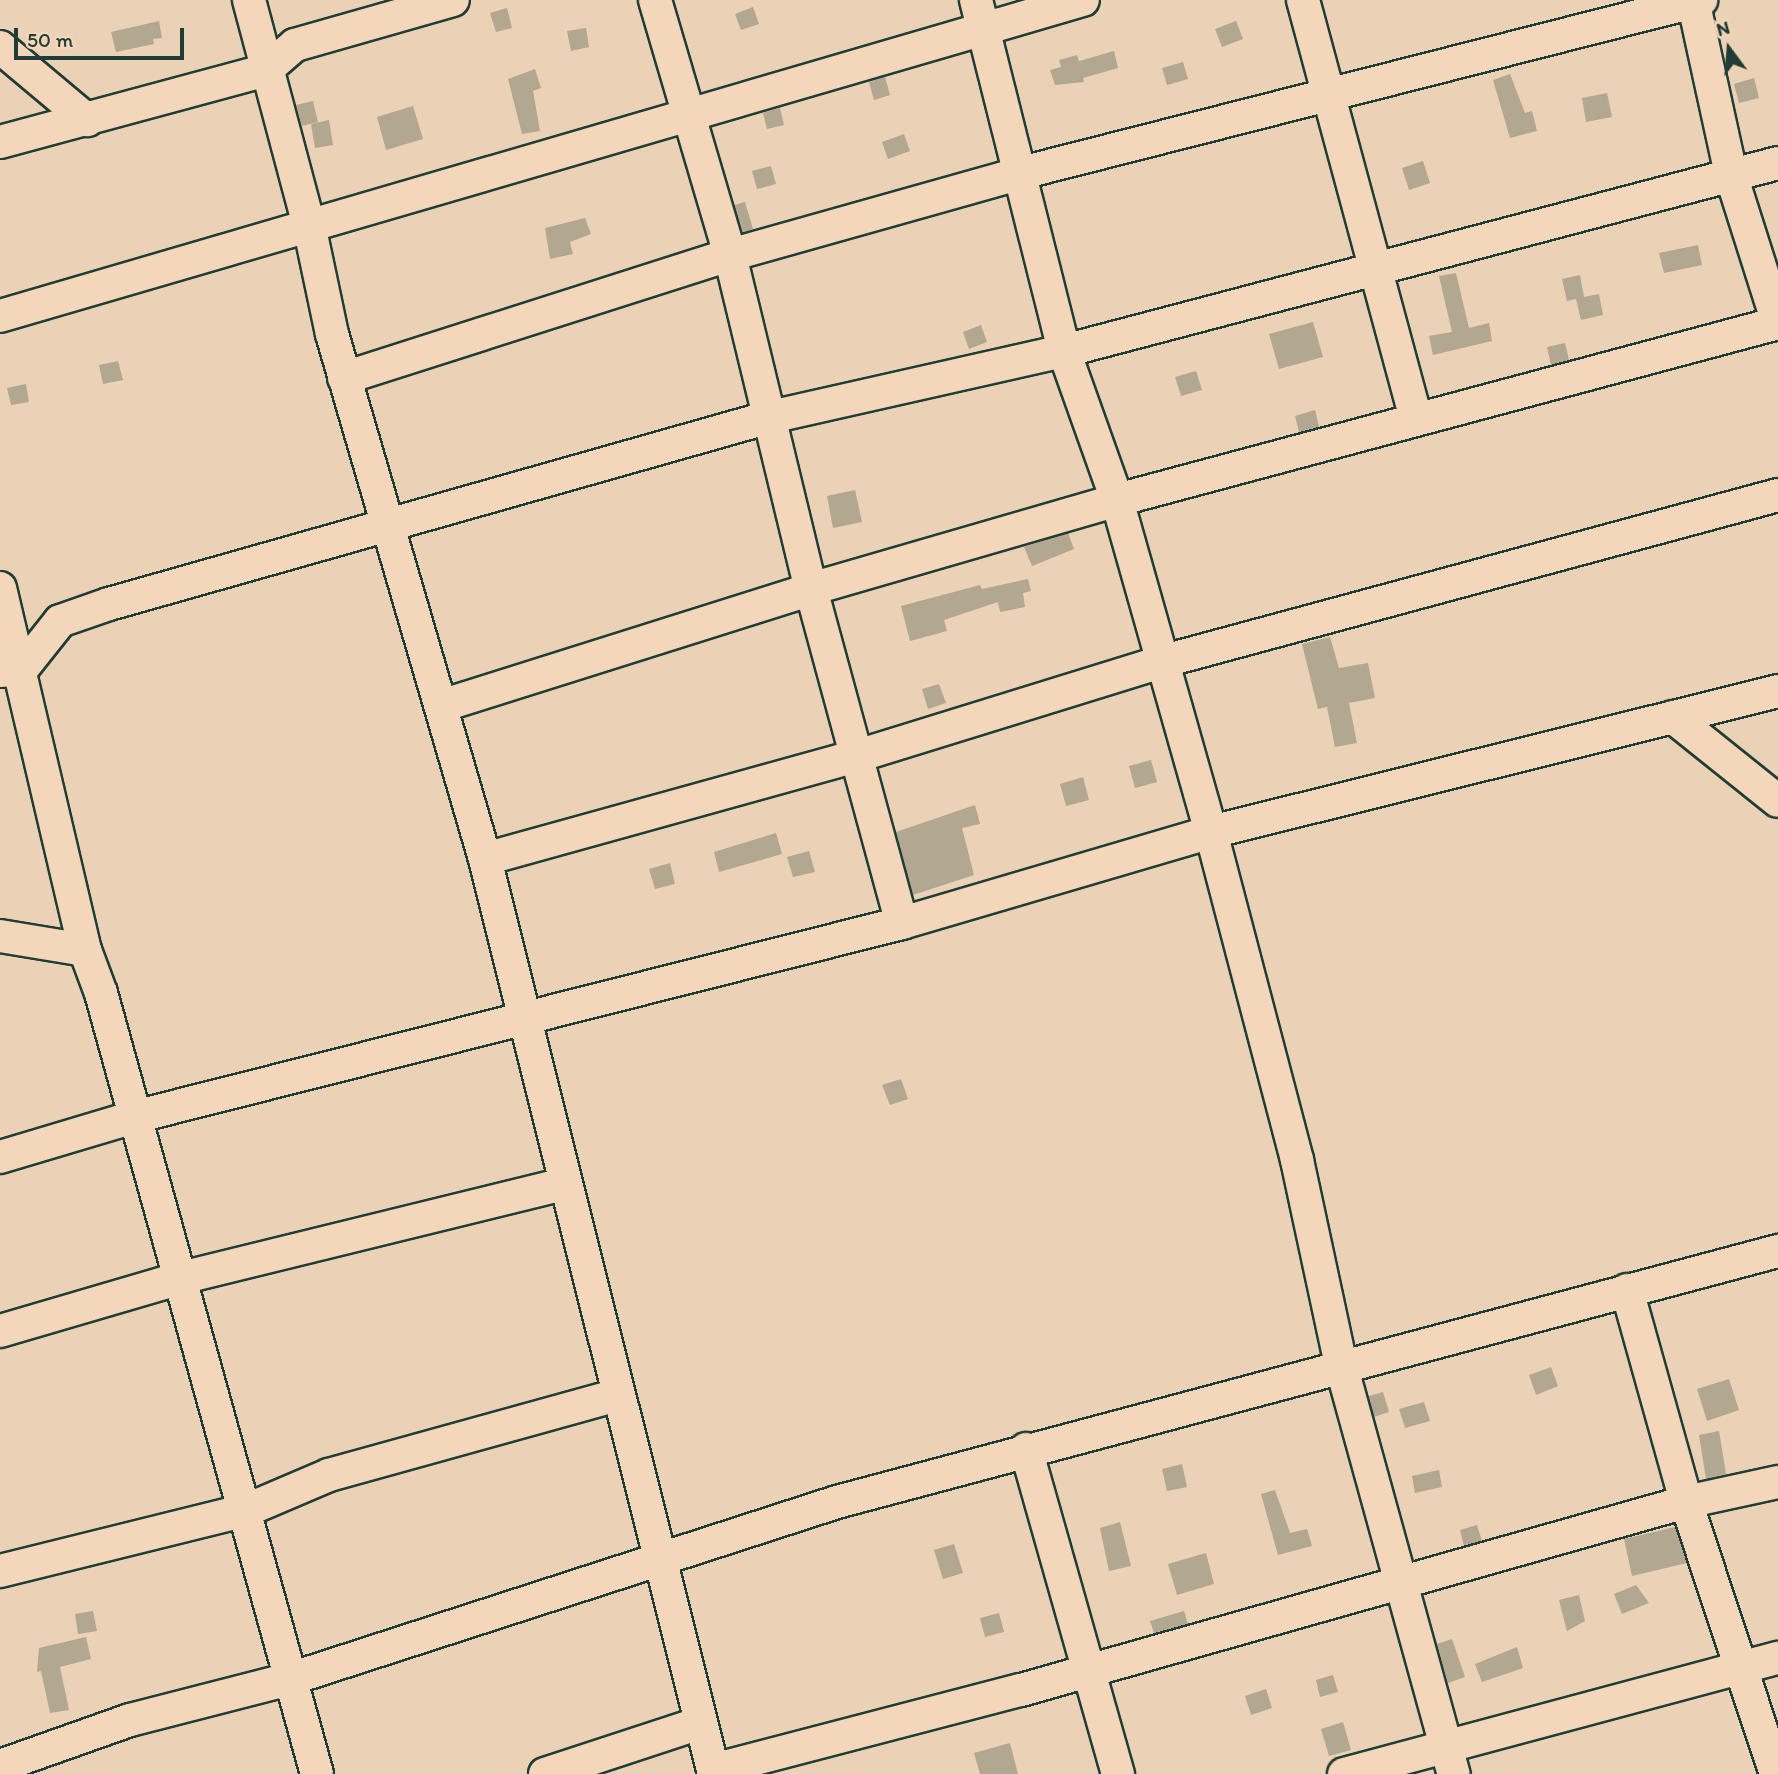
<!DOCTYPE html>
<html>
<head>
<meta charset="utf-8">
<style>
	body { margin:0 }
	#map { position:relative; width:1778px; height:1774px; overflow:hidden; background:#ebd1b5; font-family:Itim,sans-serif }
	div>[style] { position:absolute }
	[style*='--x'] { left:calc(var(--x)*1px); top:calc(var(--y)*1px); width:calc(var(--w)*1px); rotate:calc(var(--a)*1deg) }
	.building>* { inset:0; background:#b2a790 }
	.roads { filter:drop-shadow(2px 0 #1f3d34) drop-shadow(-2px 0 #1f3d34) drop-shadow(0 2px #1f3d34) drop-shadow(0 -2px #1f3d34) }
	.minor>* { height:32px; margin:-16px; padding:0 16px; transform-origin:16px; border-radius:16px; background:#f4d7ba }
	span { translate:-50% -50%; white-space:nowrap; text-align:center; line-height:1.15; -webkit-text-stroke:5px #f4d7ba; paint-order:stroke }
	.north { position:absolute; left:1694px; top:14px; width:70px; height:70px; -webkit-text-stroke:5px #f4d7ba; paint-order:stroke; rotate:344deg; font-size:19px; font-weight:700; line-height:28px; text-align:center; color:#1f3d34 }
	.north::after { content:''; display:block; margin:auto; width:24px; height:32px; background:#1f3d34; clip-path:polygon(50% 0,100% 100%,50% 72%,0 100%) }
	.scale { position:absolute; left:14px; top:28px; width:170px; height:32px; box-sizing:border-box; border:4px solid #1f3d34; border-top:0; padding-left:9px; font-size:21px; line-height:24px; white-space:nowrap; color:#1f3d34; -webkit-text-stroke:5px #f4d7ba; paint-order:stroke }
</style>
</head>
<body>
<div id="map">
	<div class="building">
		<i style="clip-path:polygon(753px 7px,759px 24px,741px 30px,735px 14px)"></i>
		<i style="clip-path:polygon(507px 8px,512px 28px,496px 32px,490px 13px)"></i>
		<i style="clip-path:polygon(159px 21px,162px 38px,153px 39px,154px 44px,116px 52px,111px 32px)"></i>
		<i style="clip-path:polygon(1236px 21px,1243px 39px,1222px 47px,1215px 29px)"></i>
		<i style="clip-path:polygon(586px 28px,589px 47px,571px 51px,567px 31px)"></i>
		<i style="clip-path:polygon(1114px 51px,1118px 68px,1083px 78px,1084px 82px,1055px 85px,1050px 70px,1061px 67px,1059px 60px,1077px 55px,1079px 61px)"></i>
		<i style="clip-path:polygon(1183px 62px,1188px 79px,1167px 85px,1162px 68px)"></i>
		<i style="clip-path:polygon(535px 69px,541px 88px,533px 91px,540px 131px,522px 134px,508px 79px)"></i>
		<i style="clip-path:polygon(1510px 74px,1525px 113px,1532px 111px,1537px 131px,1510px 138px,1493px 80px)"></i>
		<i style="clip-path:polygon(885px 77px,890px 95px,874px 100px,869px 82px)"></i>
		<i style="clip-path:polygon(1754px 78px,1759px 98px,1739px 103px,1734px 84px)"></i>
		<i style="clip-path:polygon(1607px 93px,1612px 117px,1586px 122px,1582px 98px)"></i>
		<i style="clip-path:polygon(313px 101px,318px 122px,302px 126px,296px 105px)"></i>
		<i style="clip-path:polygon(413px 106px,423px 139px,386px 150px,377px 117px)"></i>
		<i style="clip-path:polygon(780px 108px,784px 125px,767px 129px,763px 113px)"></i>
		<i style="clip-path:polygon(329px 120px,333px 145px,315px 148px,311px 124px)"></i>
		<i style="clip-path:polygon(904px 134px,910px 151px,888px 159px,882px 142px)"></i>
		<i style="clip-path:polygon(1423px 161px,1430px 183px,1409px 190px,1402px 168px)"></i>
		<i style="clip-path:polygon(771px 166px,776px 184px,757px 189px,752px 171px)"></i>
		<i style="clip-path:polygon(745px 202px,753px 229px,743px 232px,734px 205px)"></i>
		<i style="clip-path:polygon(585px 218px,591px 234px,570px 242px,573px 254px,550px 259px,545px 228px)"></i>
		<i style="clip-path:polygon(1698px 245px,1702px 265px,1664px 273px,1659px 253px)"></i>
		<i style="clip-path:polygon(1456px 273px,1469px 328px,1489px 323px,1492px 341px,1433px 355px,1429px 336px,1452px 332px,1439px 276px)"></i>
		<i style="clip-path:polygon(1580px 275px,1584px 297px,1599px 294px,1603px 315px,1581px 320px,1576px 299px,1567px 301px,1562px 279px)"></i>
		<i style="clip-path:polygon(1313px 322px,1323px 357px,1279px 369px,1269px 334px)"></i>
		<i style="clip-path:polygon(981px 325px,987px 342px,969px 349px,963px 332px)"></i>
		<i style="clip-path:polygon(1565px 343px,1569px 360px,1551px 365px,1547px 347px)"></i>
		<i style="clip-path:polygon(118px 361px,123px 380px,103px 384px,99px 365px)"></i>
		<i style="clip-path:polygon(1196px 371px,1202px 390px,1181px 396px,1175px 377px)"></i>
		<i style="clip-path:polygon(26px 384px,29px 402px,11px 405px,7px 388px)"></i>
		<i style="clip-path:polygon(1315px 410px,1319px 427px,1299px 432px,1295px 416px)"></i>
		<i style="clip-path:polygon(855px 490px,862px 522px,833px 528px,827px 496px)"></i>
		<i style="clip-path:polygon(1068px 533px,1074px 549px,1032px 566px,1024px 547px)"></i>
		<i style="clip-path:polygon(1028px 579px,1031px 591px,1023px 593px,1025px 607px,1000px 612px,998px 602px,944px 620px,947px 631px,910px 641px,901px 606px,980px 585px,982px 589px)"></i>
		<i style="clip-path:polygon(1330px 637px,1339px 668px,1368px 663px,1375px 698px,1349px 703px,1357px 743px,1335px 747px,1327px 707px,1318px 709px,1302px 644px)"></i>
		<i style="clip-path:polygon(939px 684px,946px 703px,928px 709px,922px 689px)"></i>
		<i style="clip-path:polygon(1151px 760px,1157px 782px,1135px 788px,1129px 766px)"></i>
		<i style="clip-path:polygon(1083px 777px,1089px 800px,1066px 806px,1060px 784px)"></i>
		<i style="clip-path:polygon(975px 805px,980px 824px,962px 828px,974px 875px,913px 895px,896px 832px)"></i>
		<i style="clip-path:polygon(776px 833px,782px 854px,719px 872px,714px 852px)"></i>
		<i style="clip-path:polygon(809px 851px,815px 872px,793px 877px,787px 857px)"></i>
		<i style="clip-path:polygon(670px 863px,675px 884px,655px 889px,649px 869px)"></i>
		<i style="clip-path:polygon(901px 1079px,908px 1099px,890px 1105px,882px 1085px)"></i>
		<i style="clip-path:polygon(1551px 1367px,1558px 1386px,1536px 1395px,1529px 1375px)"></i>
		<i style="clip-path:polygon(1729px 1379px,1739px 1410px,1707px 1421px,1697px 1389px)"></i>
		<i style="clip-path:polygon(1383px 1392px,1389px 1412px,1374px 1417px,1369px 1396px)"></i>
		<i style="clip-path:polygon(1424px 1402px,1430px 1421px,1405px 1428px,1399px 1409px)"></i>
		<i style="clip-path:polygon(1719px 1431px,1726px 1474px,1706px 1479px,1699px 1435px)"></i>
		<i style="clip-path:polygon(1182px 1464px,1187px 1487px,1167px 1491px,1162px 1469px)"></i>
		<i style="clip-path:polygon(1439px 1470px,1442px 1487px,1415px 1493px,1412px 1476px)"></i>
		<i style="clip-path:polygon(1275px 1490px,1290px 1533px,1307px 1529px,1312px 1546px,1278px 1555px,1261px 1494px)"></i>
		<i style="clip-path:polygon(1120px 1522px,1131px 1566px,1109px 1571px,1100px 1528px)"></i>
		<i style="clip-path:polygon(1477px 1525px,1482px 1541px,1464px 1546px,1460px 1530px)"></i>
		<i style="clip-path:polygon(1675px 1527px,1687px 1563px,1632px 1576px,1624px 1539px)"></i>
		<i style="clip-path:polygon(954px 1544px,963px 1573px,943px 1579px,934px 1550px)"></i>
		<i style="clip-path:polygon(1206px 1553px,1214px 1584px,1177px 1595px,1168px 1564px)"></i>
		<i style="clip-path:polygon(1636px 1585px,1649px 1603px,1622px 1614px,1614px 1594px)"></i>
		<i style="clip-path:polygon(1579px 1595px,1585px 1621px,1567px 1631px,1559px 1600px)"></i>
		<i style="clip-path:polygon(93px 1611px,97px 1631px,78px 1634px,75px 1614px)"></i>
		<i style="clip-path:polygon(1184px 1611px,1188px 1624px,1154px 1633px,1150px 1621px)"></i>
		<i style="clip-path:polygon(999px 1613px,1004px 1632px,985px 1637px,980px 1618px)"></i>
		<i style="clip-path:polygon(86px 1637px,91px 1659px,60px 1667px,69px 1710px,50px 1713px,41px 1671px,37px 1672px,39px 1648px)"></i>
		<i style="clip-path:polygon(1452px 1639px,1465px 1677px,1448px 1683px,1437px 1644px)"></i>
		<i style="clip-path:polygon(1517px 1647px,1523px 1668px,1482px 1682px,1475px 1664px)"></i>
		<i style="clip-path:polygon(1333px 1675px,1338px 1692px,1320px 1697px,1316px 1680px)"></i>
		<i style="clip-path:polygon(1266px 1689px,1272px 1708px,1251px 1715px,1245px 1696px)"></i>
		<i style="clip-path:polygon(1343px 1722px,1351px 1750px,1329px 1756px,1321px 1729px)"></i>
		<i style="clip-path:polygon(1010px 1743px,1018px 1774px,980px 1774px,974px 1753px)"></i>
	</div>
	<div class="roads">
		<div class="minor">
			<i style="--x:249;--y:0;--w:233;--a:75.1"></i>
			<i style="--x:309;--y:225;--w:111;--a:78.1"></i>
			<i style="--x:332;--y:334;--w:547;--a:73.75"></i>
			<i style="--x:485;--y:859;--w:943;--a:75.95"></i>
			<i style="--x:655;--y:0;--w:266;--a:73.6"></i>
			<i style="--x:730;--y:255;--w:344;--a:76.4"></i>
			<i style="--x:811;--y:589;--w:346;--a:74.8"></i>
			<i style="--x:976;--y:0;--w:362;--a:75.9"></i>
			<i style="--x:1064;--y:351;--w:158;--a:70.4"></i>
			<i style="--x:1117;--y:500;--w:345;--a:74.2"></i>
			<i style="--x:1211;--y:832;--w:339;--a:75.3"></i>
			<i style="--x:1297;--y:1160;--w:210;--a:77.9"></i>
			<i style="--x:1341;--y:1365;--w:424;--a:74.6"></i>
			<i style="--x:1303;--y:0;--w:434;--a:74.9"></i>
			<i style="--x:1693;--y:0;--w:179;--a:77.7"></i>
			<i style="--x:1731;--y:175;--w:155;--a:72.4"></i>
			<i style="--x:0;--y:47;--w:114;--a:40"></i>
			<i style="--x:0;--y:142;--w:276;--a:-15.1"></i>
			<i style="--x:266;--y:70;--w:38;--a:-41"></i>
			<i style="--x:295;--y:45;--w:164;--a:-15.9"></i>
			<i style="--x:0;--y:316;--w:1128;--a:-16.27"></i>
			<i style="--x:344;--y:378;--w:405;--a:-17.7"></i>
			<i style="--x:730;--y:255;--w:302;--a:-15.7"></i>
			<i style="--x:1021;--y:173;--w:702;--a:-14.27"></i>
			<i style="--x:0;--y:588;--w:372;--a:76.8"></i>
			<i style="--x:85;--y:950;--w:46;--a:69.6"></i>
			<i style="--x:101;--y:993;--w:810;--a:74.54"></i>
			<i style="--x:0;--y:671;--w:22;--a:-5"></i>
			<i style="--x:22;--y:669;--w:61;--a:-51.6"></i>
			<i style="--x:60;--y:621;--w:52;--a:-19.1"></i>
			<i style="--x:109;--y:604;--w:687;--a:-15.8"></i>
			<i style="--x:770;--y:417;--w:301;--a:-12.7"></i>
			<i style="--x:1064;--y:351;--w:738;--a:-14.75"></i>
			<i style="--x:441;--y:706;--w:388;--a:-17.5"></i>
			<i style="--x:811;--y:589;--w:319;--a:-16.2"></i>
			<i style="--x:1117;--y:500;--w:684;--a:-14.99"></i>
			<i style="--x:1673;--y:717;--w:134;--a:38.7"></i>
			<i style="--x:485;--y:859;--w:383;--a:-15.5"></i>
			<i style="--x:854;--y:757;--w:325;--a:-17.2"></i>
			<i style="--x:1164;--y:661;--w:636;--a:-15.13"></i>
			<i style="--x:0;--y:936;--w:86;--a:9.4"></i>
			<i style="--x:0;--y:1157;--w:140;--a:-16.6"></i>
			<i style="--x:134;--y:1117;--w:792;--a:-14.18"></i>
			<i style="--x:902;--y:923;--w:322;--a:-16.4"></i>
			<i style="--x:1211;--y:832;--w:584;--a:-13.96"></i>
			<i style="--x:1627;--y:1290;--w:220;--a:74.4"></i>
			<i style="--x:1686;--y:1502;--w:287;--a:71.7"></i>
			<i style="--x:0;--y:1331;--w:189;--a:-16.3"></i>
			<i style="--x:181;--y:1278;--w:395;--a:-13.8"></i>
			<i style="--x:1026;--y:1449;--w:338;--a:74.2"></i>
			<i style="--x:0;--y:1571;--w:254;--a:-13.9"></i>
			<i style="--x:247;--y:1510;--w:89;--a:-23.1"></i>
			<i style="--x:329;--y:1475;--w:299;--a:-15.5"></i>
			<i style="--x:0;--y:1766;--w:138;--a:-19.5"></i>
			<i style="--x:130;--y:1720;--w:168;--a:-14.4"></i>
			<i style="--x:293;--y:1678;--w:572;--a:-17.93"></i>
			<i style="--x:837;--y:1502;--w:974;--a:-14.94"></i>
			<i style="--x:713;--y:1770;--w:318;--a:-14.6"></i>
			<i style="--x:1021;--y:1690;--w:691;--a:-15.79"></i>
			<i style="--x:1686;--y:1502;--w:94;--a:-12.3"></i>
			<i style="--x:545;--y:1774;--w:163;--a:-18.2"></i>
			<i style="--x:1344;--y:1774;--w:449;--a:-15"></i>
		</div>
	</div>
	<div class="north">N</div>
	<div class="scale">50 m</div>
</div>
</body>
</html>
